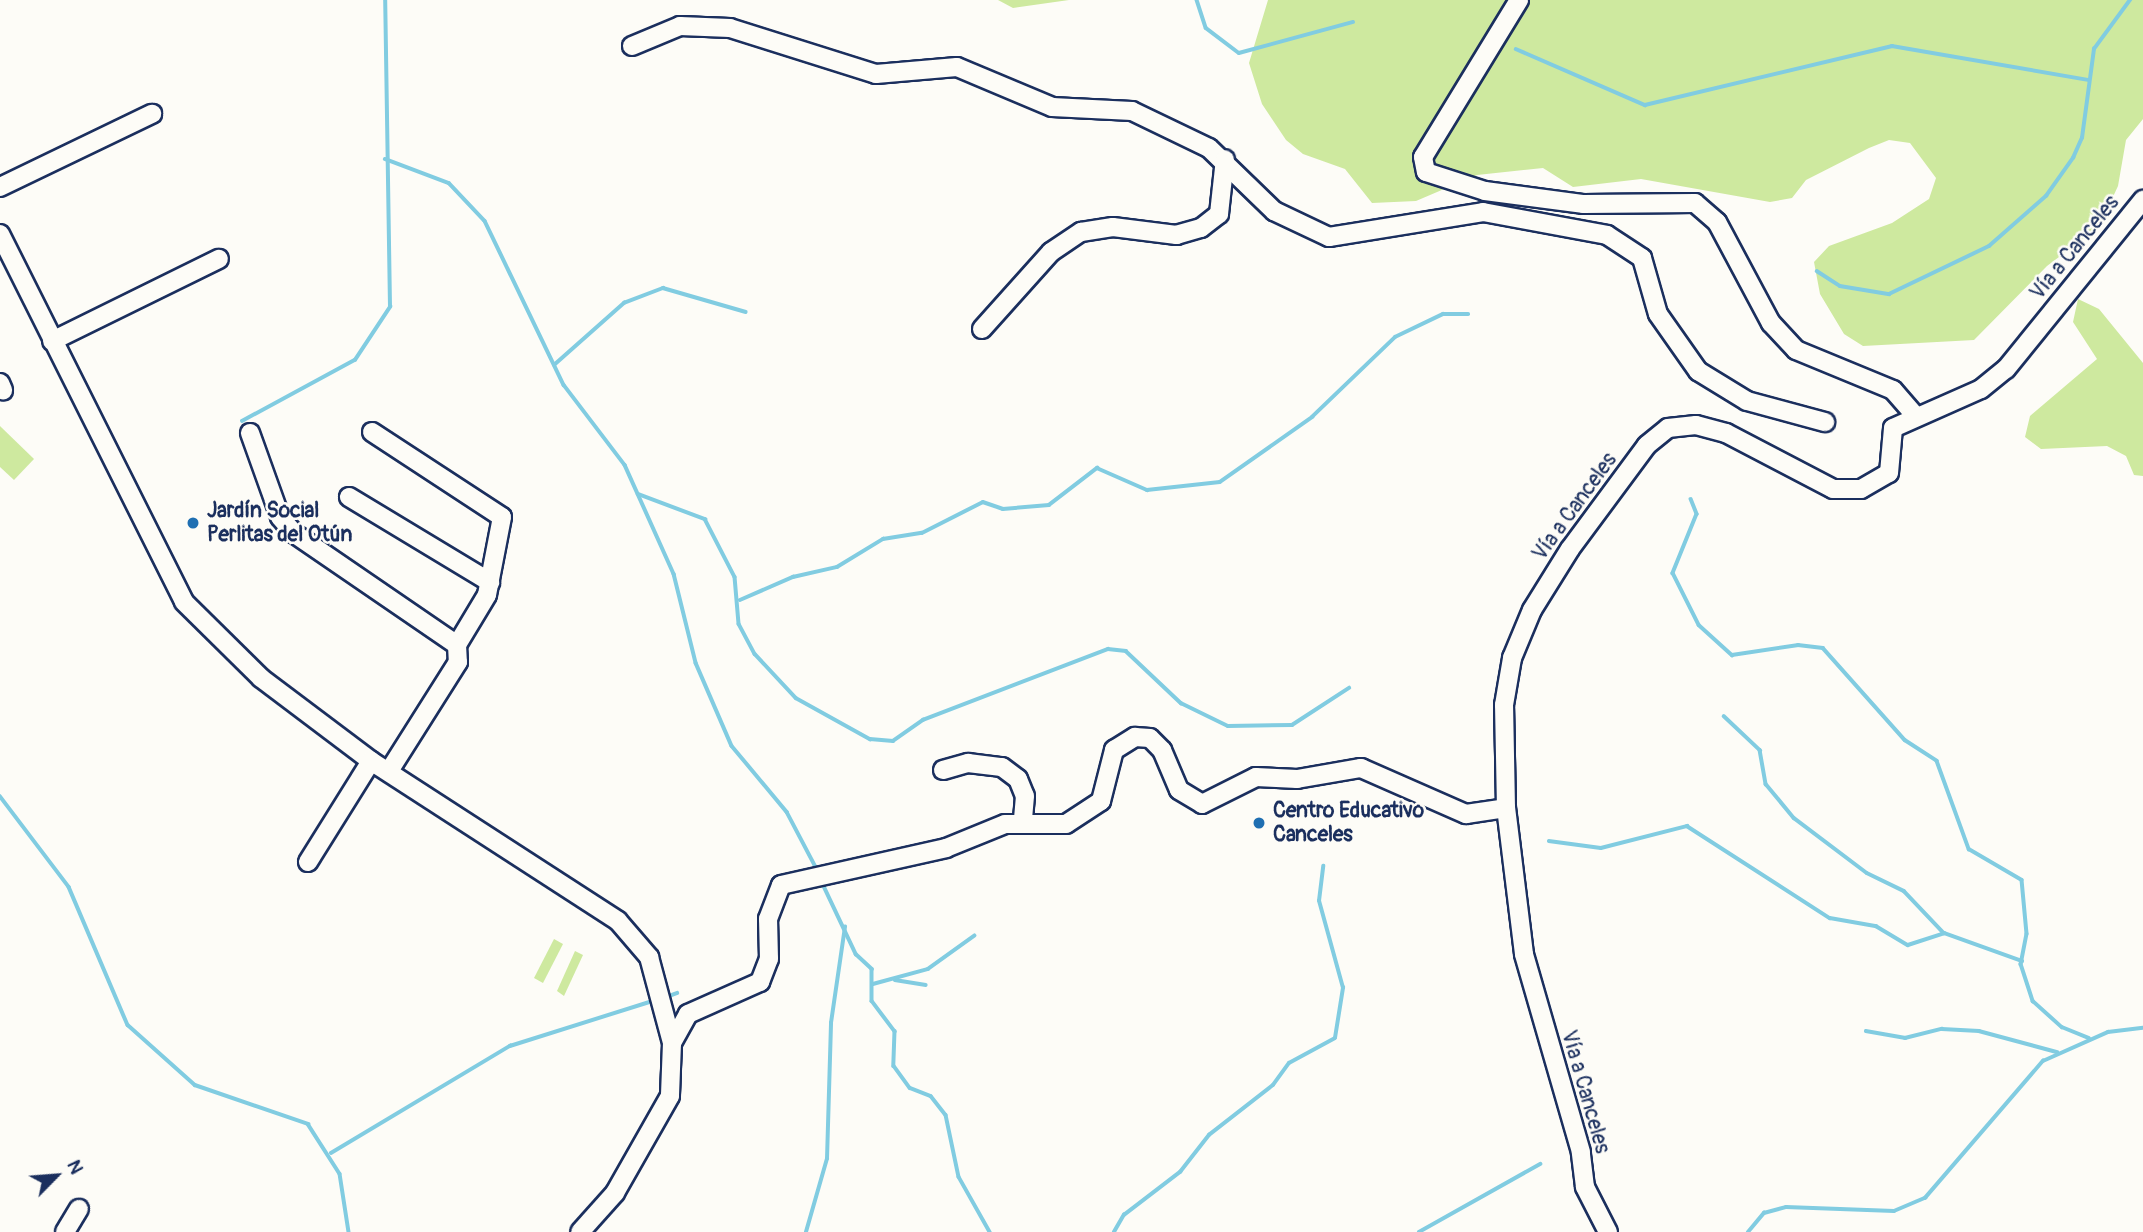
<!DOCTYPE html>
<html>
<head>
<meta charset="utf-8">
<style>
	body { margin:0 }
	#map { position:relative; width:2143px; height:1232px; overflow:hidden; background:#fdfcf7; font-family:Pangolin,sans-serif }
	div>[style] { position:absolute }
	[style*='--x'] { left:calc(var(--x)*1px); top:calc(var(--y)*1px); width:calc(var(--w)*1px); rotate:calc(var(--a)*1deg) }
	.green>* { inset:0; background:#cee99f }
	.stream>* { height:3.5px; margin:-1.75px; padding:0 1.75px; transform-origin:1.75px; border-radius:1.75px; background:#81cce1 }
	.roads { filter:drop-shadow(2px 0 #1b2f5e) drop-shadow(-2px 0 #1b2f5e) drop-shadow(0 2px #1b2f5e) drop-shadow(0 -2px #1b2f5e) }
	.minor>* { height:18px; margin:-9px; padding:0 9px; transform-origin:9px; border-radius:9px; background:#fdfcf7 }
	.dots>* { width:19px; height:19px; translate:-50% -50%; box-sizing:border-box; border:4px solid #fdfcf7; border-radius:50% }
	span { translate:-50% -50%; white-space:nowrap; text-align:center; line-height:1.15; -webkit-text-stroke:5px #fdfcf7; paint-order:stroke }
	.street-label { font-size:21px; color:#1b2f5e }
	.poi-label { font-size:21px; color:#1b2f5e; font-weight:700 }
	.left { translate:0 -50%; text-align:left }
	.north { position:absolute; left:21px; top:1141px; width:70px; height:70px; -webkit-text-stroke:5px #fdfcf7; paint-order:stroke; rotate:65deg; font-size:19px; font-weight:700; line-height:28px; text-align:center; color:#1b2f5e }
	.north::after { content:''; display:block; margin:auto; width:24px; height:32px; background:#1b2f5e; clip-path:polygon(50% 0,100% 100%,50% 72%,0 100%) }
</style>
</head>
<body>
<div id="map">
	<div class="green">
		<i style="clip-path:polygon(998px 0,1069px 0,1013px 8px)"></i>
		<i style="clip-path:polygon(1268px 0,2143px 0,2143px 119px,2126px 140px,2118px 186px,2099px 227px,2047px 266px,1974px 340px,1863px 346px,1844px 334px,1820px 294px,1814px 262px,1829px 246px,1892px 223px,1929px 199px,1936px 178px,1910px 143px,1889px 140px,1869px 148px,1806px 180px,1792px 198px,1770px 202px,1641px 179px,1573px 187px,1543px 168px,1477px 175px,1416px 201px,1372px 203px,1345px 169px,1303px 154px,1286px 140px,1262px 104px,1249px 63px)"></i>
		<i style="clip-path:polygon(2078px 299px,2099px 309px,2143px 363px,2143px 476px,2134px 475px,2126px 456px,2107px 446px,2041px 449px,2025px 437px,2030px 416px,2097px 359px,2073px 322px)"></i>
		<i style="clip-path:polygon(0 426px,34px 459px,14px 480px,0 467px)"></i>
		<i style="clip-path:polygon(554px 939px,563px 944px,543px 983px,534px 978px)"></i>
		<i style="clip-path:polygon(575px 951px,583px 955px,564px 996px,557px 991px)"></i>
	</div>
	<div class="stream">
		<i style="--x:1197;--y:0;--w:29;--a:72"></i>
		<i style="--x:1206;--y:28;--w:41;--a:37.1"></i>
		<i style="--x:1239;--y:53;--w:118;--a:-15.2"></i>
		<i style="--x:1516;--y:49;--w:141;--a:23.5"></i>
		<i style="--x:1645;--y:105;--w:254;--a:-13.4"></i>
		<i style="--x:1892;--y:46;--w:200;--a:9.8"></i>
		<i style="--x:385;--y:159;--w:68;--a:20.6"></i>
		<i style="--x:449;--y:183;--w:52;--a:46.5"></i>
		<i style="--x:485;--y:221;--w:182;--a:64.3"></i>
		<i style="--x:564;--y:385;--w:101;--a:52.7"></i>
		<i style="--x:625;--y:465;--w:120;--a:65.8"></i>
		<i style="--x:674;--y:574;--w:92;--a:76.1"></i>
		<i style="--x:696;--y:663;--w:90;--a:66.6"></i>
		<i style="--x:732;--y:746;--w:86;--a:50.2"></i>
		<i style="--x:787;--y:812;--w:67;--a:62.3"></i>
		<i style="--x:1817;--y:271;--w:27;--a:33"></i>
		<i style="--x:1840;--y:286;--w:50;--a:9.3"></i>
		<i style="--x:1889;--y:294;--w:111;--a:-25.6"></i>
		<i style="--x:1989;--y:246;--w:76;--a:-41.3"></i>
		<i style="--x:2046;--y:196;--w:47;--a:-54.6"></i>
		<i style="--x:2073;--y:158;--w:22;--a:-66"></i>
		<i style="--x:2082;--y:138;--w:90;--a:-82.3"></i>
		<i style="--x:2094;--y:49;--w:61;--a:-53.7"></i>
		<i style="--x:554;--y:365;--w:94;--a:-41.5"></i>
		<i style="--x:624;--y:303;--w:42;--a:-21"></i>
		<i style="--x:663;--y:288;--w:86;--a:16.1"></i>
		<i style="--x:242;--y:421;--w:128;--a:-28.4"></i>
		<i style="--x:355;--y:360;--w:64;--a:-56.6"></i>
		<i style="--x:390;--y:307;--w:307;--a:-90.9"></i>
		<i style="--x:638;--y:494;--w:72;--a:20.5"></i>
		<i style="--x:705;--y:519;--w:65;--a:62.7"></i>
		<i style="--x:735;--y:577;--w:47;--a:85.1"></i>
		<i style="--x:739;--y:624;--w:34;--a:62"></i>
		<i style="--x:755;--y:654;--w:60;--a:47"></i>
		<i style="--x:796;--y:698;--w:85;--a:29"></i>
		<i style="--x:870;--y:739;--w:23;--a:5"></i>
		<i style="--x:893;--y:741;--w:37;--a:-35"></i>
		<i style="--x:923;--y:720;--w:198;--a:-21"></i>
		<i style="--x:1108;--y:649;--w:18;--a:6"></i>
		<i style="--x:1126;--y:651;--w:76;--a:43.4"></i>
		<i style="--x:1181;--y:703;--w:52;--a:26.1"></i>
		<i style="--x:1228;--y:726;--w:64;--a:-0.9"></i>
		<i style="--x:1292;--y:725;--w:68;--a:-33"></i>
		<i style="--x:1691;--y:499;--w:16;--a:68"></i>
		<i style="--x:1697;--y:514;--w:64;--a:112.1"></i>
		<i style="--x:1673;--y:573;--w:58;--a:63.4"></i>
		<i style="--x:1699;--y:625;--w:45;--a:42.3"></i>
		<i style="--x:1732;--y:655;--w:67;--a:-8.6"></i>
		<i style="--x:1798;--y:645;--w:25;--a:7"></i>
		<i style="--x:1823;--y:648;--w:123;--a:48.3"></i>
		<i style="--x:1905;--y:740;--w:38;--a:33"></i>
		<i style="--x:1937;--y:761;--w:94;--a:70"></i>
		<i style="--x:1969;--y:849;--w:61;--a:30.3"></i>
		<i style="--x:2022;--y:880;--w:54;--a:84.7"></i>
		<i style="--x:2027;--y:934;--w:31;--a:101"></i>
		<i style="--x:2021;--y:964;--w:39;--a:72"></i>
		<i style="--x:2033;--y:1001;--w:39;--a:42"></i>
		<i style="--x:2062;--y:1027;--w:29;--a:22"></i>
		<i style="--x:740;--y:600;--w:58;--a:-23.5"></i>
		<i style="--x:793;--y:577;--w:45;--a:-12.8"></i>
		<i style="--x:837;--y:567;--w:54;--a:-31.3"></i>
		<i style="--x:883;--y:539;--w:39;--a:-9"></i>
		<i style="--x:922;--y:533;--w:68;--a:-26.9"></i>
		<i style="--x:983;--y:502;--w:21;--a:19"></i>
		<i style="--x:1003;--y:509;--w:46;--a:-5"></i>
		<i style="--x:1049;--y:505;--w:61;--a:-37.6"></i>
		<i style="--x:1097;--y:468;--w:55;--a:23.7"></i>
		<i style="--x:1147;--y:490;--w:73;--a:-6.3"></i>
		<i style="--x:1220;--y:482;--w:113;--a:-35.2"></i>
		<i style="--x:1312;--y:417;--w:115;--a:-43.9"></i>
		<i style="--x:1395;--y:337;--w:53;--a:-25.6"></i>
		<i style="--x:1443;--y:314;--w:25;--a:0"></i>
		<i style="--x:1724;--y:716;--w:50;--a:43.4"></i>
		<i style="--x:1760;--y:750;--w:35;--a:80"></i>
		<i style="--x:1766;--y:784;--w:44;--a:50.5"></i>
		<i style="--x:1794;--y:818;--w:91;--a:37"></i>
		<i style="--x:1867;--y:873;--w:41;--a:25.9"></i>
		<i style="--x:1904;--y:891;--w:58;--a:46.4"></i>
		<i style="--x:1944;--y:933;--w:83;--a:19.7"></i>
		<i style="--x:0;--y:796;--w:114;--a:52.8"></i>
		<i style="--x:69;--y:887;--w:150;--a:66.9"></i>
		<i style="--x:128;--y:1025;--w:90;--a:41.8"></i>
		<i style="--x:195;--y:1085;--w:120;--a:19"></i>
		<i style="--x:308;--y:1124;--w:59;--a:57.4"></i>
		<i style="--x:340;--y:1174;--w:59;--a:81.2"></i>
		<i style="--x:1549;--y:841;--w:52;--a:7.7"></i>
		<i style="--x:1601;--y:848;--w:89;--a:-14.3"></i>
		<i style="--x:1687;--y:826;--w:170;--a:32.8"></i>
		<i style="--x:1830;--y:918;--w:47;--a:9.9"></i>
		<i style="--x:1876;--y:926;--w:37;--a:31"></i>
		<i style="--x:1908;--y:945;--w:38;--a:-18"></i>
		<i style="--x:822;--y:882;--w:80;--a:64.7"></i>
		<i style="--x:856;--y:954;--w:22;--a:43"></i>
		<i style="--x:872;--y:969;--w:32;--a:90"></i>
		<i style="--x:872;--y:1001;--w:38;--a:53"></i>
		<i style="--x:895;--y:1031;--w:35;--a:92"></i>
		<i style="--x:894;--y:1066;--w:27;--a:54"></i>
		<i style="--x:910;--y:1088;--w:22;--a:21"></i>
		<i style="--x:931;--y:1096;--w:24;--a:52"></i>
		<i style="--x:946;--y:1115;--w:63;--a:78.2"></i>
		<i style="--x:959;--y:1177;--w:63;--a:60.6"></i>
		<i style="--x:895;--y:980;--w:31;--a:9"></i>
		<i style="--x:873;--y:984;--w:57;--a:-15.3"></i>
		<i style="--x:928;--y:969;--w:57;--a:-35.7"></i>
		<i style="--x:664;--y:998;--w:14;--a:-21"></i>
		<i style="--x:1866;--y:1031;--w:40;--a:10"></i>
		<i style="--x:1905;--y:1038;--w:38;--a:-14"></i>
		<i style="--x:1942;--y:1029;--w:37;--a:3"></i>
		<i style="--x:1979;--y:1031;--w:81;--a:15.1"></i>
		<i style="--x:331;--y:1153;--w:209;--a:-30.9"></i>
		<i style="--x:510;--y:1046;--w:150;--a:-17.5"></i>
		<i style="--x:806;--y:1232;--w:76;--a:-74"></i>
		<i style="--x:827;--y:1159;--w:136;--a:-88.3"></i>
		<i style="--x:831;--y:1023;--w:97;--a:-81.7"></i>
		<i style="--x:1114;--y:1232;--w:20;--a:-60"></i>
		<i style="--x:1124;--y:1215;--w:71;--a:-37.5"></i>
		<i style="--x:1180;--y:1172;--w:47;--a:-51.9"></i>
		<i style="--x:1209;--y:1135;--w:81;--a:-38"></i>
		<i style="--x:1273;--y:1085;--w:27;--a:-54"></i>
		<i style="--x:1289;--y:1063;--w:52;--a:-28.5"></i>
		<i style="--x:1335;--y:1038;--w:51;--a:-80.9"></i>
		<i style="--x:1343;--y:988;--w:90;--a:-105.4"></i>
		<i style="--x:1319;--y:901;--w:35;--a:-83"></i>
		<i style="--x:1419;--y:1232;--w:139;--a:-29.3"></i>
		<i style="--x:1748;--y:1232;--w:25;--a:-50"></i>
		<i style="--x:1764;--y:1213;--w:23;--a:-15"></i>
		<i style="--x:1786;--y:1207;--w:108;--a:2.1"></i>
		<i style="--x:1894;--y:1211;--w:34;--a:-23"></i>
		<i style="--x:1925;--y:1198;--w:181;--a:-49.3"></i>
		<i style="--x:2043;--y:1061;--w:71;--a:-24"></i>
		<i style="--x:2108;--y:1032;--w:35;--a:-7"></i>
	</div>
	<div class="roads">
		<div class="minor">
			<i style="--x:1519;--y:0;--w:184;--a:121.4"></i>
			<i style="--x:1423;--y:157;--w:15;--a:79"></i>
			<i style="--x:1426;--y:172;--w:62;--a:17.9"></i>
			<i style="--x:1485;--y:191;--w:100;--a:7.5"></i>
			<i style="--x:1584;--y:204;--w:111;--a:-0.5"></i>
			<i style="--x:1695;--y:203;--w:29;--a:41"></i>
			<i style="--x:1717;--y:222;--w:115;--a:61.9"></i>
			<i style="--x:1771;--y:323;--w:37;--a:47"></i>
			<i style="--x:1796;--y:350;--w:105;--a:22.4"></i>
			<i style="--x:1893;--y:390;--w:33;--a:49"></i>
			<i style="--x:632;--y:46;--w:52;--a:-22.6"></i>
			<i style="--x:680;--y:26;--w:50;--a:2.3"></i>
			<i style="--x:730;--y:28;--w:153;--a:17.5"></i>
			<i style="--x:876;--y:74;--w:81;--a:-4.9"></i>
			<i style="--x:957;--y:67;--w:103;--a:22.8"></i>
			<i style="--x:1052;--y:107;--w:80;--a:2.9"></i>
			<i style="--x:1132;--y:111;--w:85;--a:25.7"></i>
			<i style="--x:1209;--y:148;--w:91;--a:44.1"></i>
			<i style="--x:1274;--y:211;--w:61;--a:25.3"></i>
			<i style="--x:1329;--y:237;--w:156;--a:-9.2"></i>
			<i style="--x:1483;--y:212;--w:126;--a:10.5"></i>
			<i style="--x:1607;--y:235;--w:42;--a:33.3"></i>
			<i style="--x:1642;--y:258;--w:58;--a:74.1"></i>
			<i style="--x:1658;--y:314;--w:70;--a:54.9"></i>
			<i style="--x:1698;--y:371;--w:57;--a:31.5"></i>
			<i style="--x:1747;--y:401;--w:81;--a:15.1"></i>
			<i style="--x:0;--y:187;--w:169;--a:-25.7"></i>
			<i style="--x:0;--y:234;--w:411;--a:63.4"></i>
			<i style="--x:184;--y:602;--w:108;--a:44.6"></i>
			<i style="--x:261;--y:678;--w:138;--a:37"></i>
			<i style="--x:371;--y:761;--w:294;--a:32.9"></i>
			<i style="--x:618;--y:921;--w:48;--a:49.3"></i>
			<i style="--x:649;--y:957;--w:89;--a:75"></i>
			<i style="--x:672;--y:1043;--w:53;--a:92.2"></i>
			<i style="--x:670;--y:1096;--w:112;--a:119.6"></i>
			<i style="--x:615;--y:1193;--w:52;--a:131.9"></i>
			<i style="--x:982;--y:329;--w:103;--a:-48.1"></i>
			<i style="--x:1051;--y:252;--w:36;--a:-34"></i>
			<i style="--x:1081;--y:232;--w:32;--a:-9"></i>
			<i style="--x:1113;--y:227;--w:64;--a:7.2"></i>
			<i style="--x:1176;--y:235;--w:26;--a:-16"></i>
			<i style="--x:1201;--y:228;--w:23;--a:-38"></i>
			<i style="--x:1219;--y:214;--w:55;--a:-83.8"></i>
			<i style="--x:52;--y:341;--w:186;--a:-26.2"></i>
			<i style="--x:0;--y:383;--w:8;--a:67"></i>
			<i style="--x:372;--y:432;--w:155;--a:33.2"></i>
			<i style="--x:502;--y:517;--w:79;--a:100.9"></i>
			<i style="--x:487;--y:595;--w:58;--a:121"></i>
			<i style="--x:250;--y:433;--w:89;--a:70.3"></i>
			<i style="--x:280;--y:517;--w:23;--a:49"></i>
			<i style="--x:295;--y:534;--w:196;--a:34.4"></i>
			<i style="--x:457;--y:645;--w:17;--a:87"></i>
			<i style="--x:458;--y:662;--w:129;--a:122.3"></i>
			<i style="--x:349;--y:497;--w:165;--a:31.1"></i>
			<i style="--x:943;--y:770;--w:26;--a:-16"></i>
			<i style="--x:968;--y:763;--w:34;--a:7"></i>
			<i style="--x:1002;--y:767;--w:20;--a:37"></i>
			<i style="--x:1018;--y:779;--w:18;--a:68"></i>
			<i style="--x:1025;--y:796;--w:24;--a:95"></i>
			<i style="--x:308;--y:862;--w:119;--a:-58"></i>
			<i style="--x:672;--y:1043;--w:33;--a:-61"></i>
			<i style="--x:688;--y:1014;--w:79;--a:-24"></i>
			<i style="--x:760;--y:982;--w:25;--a:-69"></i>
			<i style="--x:769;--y:959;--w:40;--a:-91.4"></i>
			<i style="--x:768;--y:919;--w:36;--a:-69"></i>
			<i style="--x:781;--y:885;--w:169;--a:-12.6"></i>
			<i style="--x:946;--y:848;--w:64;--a:-22.1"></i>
			<i style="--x:1005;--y:824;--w:61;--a:0"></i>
			<i style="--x:1066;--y:824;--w:42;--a:-33.3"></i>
			<i style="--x:1101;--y:801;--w:53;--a:-75.7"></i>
			<i style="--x:1114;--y:750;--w:25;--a:-32"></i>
			<i style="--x:1135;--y:737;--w:15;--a:4"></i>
			<i style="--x:1150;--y:738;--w:17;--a:45"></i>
			<i style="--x:1162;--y:750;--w:43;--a:67"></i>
			<i style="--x:1179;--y:790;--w:27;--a:31"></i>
			<i style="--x:1202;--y:804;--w:60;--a:-26.6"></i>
			<i style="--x:1256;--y:777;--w:41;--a:2.8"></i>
			<i style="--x:1297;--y:779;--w:65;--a:-9.8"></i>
			<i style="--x:1361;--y:768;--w:115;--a:23.7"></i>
			<i style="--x:1466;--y:814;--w:40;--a:-8.5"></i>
			<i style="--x:65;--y:1232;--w:27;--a:-59"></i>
			<i style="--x:1608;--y:1232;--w:51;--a:-117.1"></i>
			<i style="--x:1585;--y:1187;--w:35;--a:-97"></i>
			<i style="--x:1581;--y:1152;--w:206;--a:-106.1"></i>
			<i style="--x:1524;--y:954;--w:147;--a:-97"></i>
			<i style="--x:1506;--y:808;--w:103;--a:-91.1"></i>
			<i style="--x:1504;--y:705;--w:48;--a:-80.3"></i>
			<i style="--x:1512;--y:658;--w:52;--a:-67.4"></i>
			<i style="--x:1532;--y:610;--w:72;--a:-58.1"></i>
			<i style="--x:1570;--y:549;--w:129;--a:-53.5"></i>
			<i style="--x:1647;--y:445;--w:27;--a:-39"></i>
			<i style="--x:1668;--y:428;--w:28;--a:-6"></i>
			<i style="--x:1696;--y:425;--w:31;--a:15"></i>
			<i style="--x:1726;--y:433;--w:121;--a:27.6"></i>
			<i style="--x:1833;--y:489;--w:28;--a:0"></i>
			<i style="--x:1861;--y:489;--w:32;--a:-30"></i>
			<i style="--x:1889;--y:473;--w:45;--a:-84.9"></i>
			<i style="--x:1893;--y:428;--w:96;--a:-23.9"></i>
			<i style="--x:1981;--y:389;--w:32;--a:-39"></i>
			<i style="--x:2006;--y:369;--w:218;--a:-51"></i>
		</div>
	</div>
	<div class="dots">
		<i style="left:193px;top:523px;background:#1f6fb2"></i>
		<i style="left:1259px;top:823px;background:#1f6fb2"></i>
	</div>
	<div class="street-label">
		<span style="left:2075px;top:248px;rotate:-51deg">Vía a Canceles</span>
		<span style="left:1575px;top:507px;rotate:-54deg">Vía a Canceles</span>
		<span style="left:1585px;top:1092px;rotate:74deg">Vía a Canceles</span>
	</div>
	<div class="poi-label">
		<span class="left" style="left:207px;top:523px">Jardín Social<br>Perlitas del Otún</span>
		<span class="left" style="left:1273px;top:823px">Centro Educativo<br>Canceles</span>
	</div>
	<div class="north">N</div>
</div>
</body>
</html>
